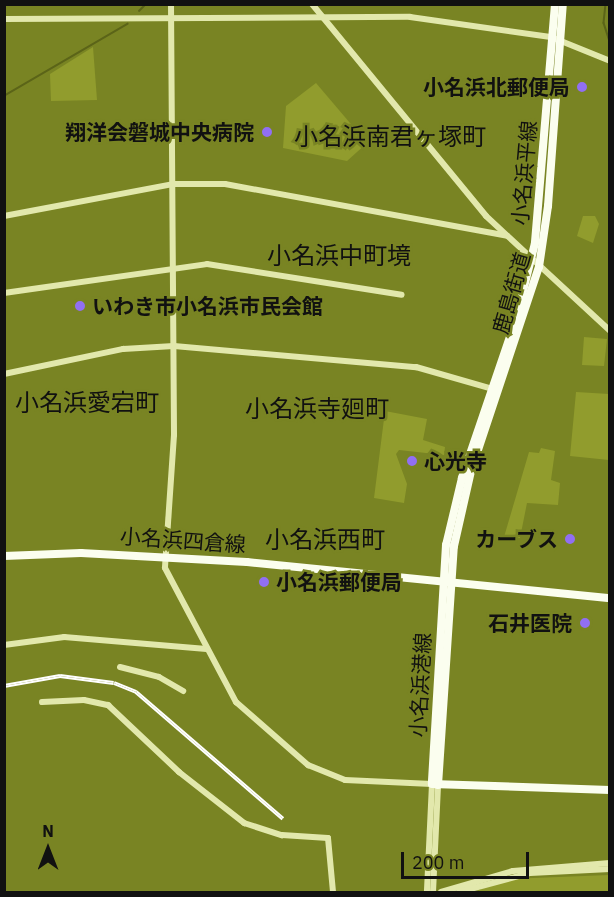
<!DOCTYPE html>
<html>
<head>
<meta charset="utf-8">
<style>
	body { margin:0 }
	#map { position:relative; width:614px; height:897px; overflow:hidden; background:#798423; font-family:"IBM Plex Sans","Noto Sans JP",sans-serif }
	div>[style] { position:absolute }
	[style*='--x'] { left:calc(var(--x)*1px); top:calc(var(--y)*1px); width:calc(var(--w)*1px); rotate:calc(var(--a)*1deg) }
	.green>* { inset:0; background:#919c2d }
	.stream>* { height:1.5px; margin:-0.75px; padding:0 0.75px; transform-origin:0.75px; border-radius:0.75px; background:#5b6418 }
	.minor>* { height:6px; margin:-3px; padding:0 3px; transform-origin:3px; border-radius:3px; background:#e2e8ac }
	.major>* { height:8px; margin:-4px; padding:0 4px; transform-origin:4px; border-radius:4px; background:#fbfeef }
	.rail>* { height:4px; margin-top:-2px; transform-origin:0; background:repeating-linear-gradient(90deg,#798423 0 4.5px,#fff 0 9px); box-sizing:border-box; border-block:2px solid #fff }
	.dots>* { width:16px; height:16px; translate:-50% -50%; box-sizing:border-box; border:3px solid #798423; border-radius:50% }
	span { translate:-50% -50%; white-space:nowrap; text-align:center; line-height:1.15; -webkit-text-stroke:5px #798423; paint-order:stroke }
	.poi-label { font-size:21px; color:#111; font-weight:700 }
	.right { translate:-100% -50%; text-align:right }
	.left { translate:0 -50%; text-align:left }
	.street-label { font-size:21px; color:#111 }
	.quarter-label { font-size:24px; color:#111 }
	.frame { position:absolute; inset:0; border:6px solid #111; pointer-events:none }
	.north { position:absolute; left:18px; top:819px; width:60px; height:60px; -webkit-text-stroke:4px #798423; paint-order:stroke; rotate:0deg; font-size:16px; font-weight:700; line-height:24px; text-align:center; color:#111 }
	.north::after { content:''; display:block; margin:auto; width:21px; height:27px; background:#111; clip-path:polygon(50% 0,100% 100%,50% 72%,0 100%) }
	.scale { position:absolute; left:401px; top:852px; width:128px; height:27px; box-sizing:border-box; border:3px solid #111; border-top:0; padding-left:8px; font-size:18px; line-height:21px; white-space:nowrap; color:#111; -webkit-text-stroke:4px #798423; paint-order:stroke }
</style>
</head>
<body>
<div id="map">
	<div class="green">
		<i style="clip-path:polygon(93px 47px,97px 100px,51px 101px,50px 74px)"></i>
		<i style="clip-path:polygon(316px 83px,367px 143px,347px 161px,283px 148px,286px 106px)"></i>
		<i style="clip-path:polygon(583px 216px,595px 216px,599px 224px,593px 243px,577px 236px)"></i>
		<i style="clip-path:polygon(584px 337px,607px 339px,604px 366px,582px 365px)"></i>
		<i style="clip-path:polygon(576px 392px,609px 394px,609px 460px,570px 456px)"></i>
		<i style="clip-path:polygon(385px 411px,427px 419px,423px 440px,445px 447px,444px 455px,399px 450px,396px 454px,407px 484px,404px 503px,374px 498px)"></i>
		<i style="clip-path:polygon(541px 448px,555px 451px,551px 480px,560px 483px,558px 505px,527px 503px,520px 538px,504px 537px,529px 452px,539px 453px)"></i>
		<i style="clip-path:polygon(609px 875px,609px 892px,474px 892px,506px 879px)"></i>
	</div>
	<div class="stream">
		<i style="--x:606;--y:4;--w:19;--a:96"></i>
		<i style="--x:604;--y:23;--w:19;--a:72"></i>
		<i style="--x:139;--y:11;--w:10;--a:-45"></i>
		<i style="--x:4;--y:96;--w:143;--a:-30.3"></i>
	</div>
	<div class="minor">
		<i style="--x:171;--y:4;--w:431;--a:89.6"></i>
		<i style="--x:174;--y:435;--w:133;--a:93.9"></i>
		<i style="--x:165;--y:568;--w:152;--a:62.1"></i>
		<i style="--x:236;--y:702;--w:96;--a:41.2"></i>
		<i style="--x:308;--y:765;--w:40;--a:22"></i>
		<i style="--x:345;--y:780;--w:87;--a:2.6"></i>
		<i style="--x:432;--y:784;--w:108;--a:92.7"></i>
		<i style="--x:312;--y:4;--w:274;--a:50.6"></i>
		<i style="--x:486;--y:216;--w:169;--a:42.8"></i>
		<i style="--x:4;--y:19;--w:406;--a:-0.3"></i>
		<i style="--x:410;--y:17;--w:142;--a:8.1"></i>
		<i style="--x:551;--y:37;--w:64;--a:22.1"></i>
		<i style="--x:4;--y:216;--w:173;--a:-10.7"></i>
		<i style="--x:174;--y:184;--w:51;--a:0"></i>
		<i style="--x:225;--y:184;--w:287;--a:10.4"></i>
		<i style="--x:4;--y:293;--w:205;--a:-8.1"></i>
		<i style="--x:207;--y:264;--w:197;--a:9"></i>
		<i style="--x:4;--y:374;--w:122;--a:-11.9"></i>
		<i style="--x:123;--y:349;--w:51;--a:-3.4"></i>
		<i style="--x:174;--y:346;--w:243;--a:5"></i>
		<i style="--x:416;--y:367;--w:83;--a:16"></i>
		<i style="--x:4;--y:645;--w:61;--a:-7.6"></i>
		<i style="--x:64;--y:637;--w:143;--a:4.8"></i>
		<i style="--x:120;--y:667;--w:40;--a:14.4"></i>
		<i style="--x:159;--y:677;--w:28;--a:30"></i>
		<i style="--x:42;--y:702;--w:42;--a:-2.7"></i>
		<i style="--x:84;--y:700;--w:25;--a:12"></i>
		<i style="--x:108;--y:705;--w:98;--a:43.3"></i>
		<i style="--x:179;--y:772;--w:83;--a:38.1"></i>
		<i style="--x:244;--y:823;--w:40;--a:18"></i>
		<i style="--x:282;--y:835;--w:46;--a:3.7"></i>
		<i style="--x:328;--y:838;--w:54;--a:84.7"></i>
		<i style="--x:433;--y:892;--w:107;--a:-87.3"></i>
		<i style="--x:441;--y:892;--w:75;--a:-16.3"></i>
		<i style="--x:513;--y:871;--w:97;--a:-4.7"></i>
		<i style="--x:459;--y:892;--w:73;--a:-15"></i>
		<i style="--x:530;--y:873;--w:80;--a:-2.9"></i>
	</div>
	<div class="major">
		<i style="--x:555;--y:4;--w:240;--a:94.8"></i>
		<i style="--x:535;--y:243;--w:78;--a:104"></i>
		<i style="--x:516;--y:319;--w:168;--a:108.8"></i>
		<i style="--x:462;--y:478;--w:69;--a:103.4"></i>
		<i style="--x:446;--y:545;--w:239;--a:93.4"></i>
		<i style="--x:432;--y:784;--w:178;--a:1.9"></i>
		<i style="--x:4;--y:556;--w:77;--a:-2.2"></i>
		<i style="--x:81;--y:553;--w:166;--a:3.1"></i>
		<i style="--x:247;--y:562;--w:365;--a:5.7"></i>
		<i style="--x:438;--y:785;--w:240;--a:-86.2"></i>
		<i style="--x:454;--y:546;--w:77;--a:-77.2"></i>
		<i style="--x:471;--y:471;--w:215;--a:-71.6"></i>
		<i style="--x:539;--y:267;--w:62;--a:-81.6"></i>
		<i style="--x:548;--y:206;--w:203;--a:-85.8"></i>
	</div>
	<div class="rail">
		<i style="--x:4;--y:686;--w:57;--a:-10.1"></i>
		<i style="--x:60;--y:676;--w:54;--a:7.4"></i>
		<i style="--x:114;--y:683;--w:24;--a:22"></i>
		<i style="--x:136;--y:692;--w:194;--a:40.8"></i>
	</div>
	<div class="dots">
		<i style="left:582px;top:87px;background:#916ff3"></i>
		<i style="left:267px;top:132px;background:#916ff3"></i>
		<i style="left:80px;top:306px;background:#916ff3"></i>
		<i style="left:412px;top:461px;background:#916ff3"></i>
		<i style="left:570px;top:539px;background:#916ff3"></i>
		<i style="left:264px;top:582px;background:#916ff3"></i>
		<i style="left:585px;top:623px;background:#916ff3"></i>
	</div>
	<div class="poi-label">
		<span class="right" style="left:570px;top:87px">小名浜北郵便局</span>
		<span class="right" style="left:254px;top:132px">翔洋会磐城中央病院</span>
		<span class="left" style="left:92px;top:306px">いわき市小名浜市民会館</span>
		<span class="left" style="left:424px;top:461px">心光寺</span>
		<span class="right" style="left:558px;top:539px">カーブス</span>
		<span class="left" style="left:276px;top:582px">小名浜郵便局</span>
		<span class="right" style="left:572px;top:623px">石井医院</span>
	</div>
	<div class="street-label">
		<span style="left:524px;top:173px;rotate:-85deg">小名浜平線</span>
		<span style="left:511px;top:293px;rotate:-74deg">鹿島街道</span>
		<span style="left:183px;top:540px;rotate:4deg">小名浜四倉線</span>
		<span style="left:420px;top:685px;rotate:-87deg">小名浜港線</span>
	</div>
	<div class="quarter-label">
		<span style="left:390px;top:137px">小名浜南君ヶ塚町</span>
		<span style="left:339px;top:256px">小名浜中町境</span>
		<span style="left:87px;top:403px">小名浜愛宕町</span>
		<span style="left:317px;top:409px">小名浜寺廻町</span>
		<span style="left:325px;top:540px">小名浜西町</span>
	</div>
	<div class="frame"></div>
	<div class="north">N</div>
	<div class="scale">200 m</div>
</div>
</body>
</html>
